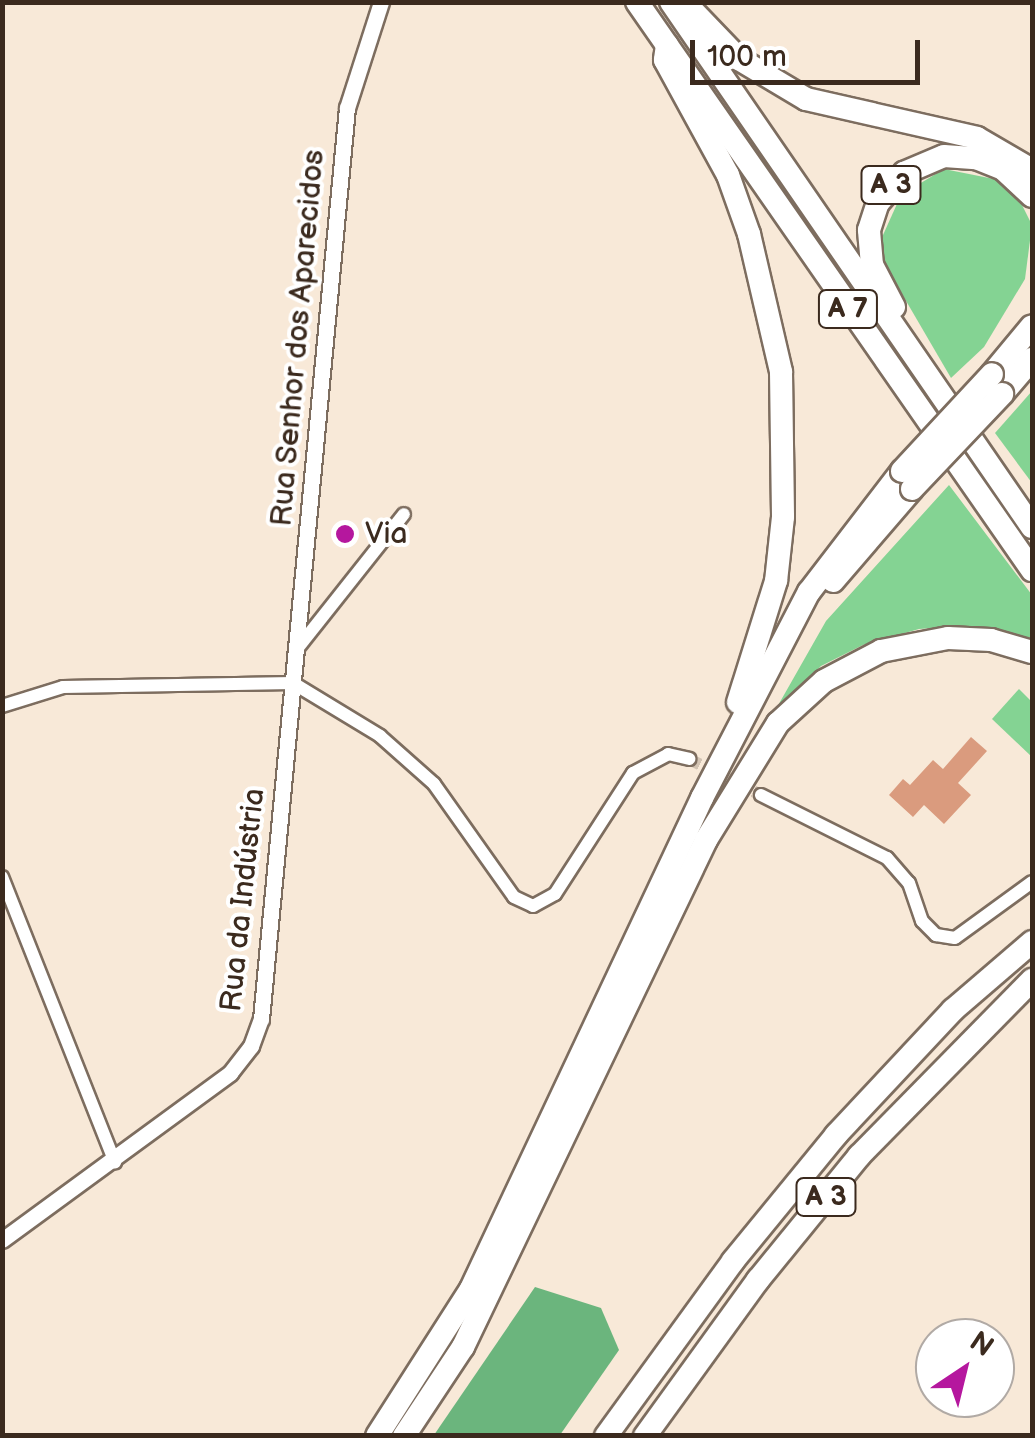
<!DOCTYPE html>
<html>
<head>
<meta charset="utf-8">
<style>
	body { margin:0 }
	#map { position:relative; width:1035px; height:1438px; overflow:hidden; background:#f8e9d8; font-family:"Balsamiq Sans",sans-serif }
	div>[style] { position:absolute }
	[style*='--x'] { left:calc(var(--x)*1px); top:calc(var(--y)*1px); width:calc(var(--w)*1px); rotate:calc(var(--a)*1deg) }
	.green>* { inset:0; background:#84d393 }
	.forest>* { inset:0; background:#6bb57d }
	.building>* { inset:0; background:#da9b7e }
	.minor-tunnel>* { height:12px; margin-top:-6px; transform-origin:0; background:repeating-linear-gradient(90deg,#d2c3b3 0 12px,transparent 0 18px) }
	.roads { filter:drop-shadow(2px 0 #7d6d5f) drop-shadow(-2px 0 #7d6d5f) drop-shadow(0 2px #7d6d5f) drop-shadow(0 -2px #7d6d5f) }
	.minor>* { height:12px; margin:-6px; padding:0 6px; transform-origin:6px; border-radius:6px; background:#fff }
	.tertiary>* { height:15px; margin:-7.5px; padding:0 7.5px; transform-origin:7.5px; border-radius:7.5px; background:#fff }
	.motorway>* { height:22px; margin:-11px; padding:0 11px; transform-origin:11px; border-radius:11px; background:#fff }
	.bridges { filter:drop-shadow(2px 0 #7d6d5f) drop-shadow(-2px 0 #7d6d5f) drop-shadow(0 2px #7d6d5f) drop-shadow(0 -2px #7d6d5f) }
	.motorway-bridge>* { height:22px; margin:-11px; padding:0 11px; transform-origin:11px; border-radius:11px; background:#fff }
	.dots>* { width:28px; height:28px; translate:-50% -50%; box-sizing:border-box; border:5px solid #fff; border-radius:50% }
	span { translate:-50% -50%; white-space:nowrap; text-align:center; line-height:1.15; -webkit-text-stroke:8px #fff; paint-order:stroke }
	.shield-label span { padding:2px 8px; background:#fff; border:2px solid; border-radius:8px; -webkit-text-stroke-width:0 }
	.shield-label { font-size:28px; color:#3b2a1e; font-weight:700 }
	.street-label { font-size:30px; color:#3b2a1e }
	.poi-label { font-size:30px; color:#3b2a1e }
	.left { translate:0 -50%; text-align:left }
	.frame { position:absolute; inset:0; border:5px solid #3b2a1e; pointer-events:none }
	.north { position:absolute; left:915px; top:1318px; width:100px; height:100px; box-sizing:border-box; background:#fff; border:2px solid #b1aaa5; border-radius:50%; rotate:35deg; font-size:28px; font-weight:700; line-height:40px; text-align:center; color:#3b2a1e }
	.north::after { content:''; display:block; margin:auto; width:35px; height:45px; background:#b5179e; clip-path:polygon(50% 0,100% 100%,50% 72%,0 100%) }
	.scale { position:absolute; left:690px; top:40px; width:230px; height:45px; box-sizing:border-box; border:5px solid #3b2a1e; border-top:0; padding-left:12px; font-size:30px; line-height:35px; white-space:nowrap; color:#3b2a1e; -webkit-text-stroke:8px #fff; paint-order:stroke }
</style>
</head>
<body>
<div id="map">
	<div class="green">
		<i style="clip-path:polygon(944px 169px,999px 180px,1019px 199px,1032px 225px,1025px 279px,984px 347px,951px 378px,881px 258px,883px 235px,901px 195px)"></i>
		<i style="clip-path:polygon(1032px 391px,1032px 483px,995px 433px)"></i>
		<i style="clip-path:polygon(949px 485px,1032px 595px,1032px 638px,962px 626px,919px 629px,863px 645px,821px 666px,772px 716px,826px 621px)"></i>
		<i style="clip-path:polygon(1019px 689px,1032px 702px,1032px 757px,992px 719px)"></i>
	</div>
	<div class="forest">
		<i style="clip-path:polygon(535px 1287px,601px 1308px,619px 1350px,560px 1435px,434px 1435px)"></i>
	</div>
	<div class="building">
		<i style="clip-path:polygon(971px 737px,987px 751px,958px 783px,971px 795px,944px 824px,924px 805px,913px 817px,889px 795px,903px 779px,910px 785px,933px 760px,943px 769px)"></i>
	</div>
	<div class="minor-tunnel">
		<i style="--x:689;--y:759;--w:80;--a:26.6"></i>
	</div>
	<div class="roads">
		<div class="minor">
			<i style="--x:297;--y:649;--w:172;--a:-51.6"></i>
			<i style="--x:2;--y:706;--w:64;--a:-17.3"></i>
			<i style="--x:63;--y:687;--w:230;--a:-1"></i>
			<i style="--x:293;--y:683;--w:102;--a:31.3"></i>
			<i style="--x:380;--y:736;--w:72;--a:41.6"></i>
			<i style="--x:434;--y:784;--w:138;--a:54.7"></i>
			<i style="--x:514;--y:897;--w:21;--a:25"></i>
			<i style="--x:533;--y:906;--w:25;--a:-29"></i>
			<i style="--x:555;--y:894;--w:144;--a:-57.2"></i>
			<i style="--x:633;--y:773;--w:40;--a:-28"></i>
			<i style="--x:668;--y:754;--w:22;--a:13"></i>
			<i style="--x:761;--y:795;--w:141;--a:26.6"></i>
			<i style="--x:887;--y:858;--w:33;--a:49"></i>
			<i style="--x:909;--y:883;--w:40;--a:71.1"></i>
			<i style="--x:922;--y:921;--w:20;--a:45"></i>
			<i style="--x:936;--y:935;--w:19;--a:9"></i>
			<i style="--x:955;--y:938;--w:95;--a:-36"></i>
			<i style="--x:2;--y:877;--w:307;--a:68.4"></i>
		</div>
		<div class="tertiary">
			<i style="--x:2;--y:1240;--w:283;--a:-36.2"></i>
			<i style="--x:230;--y:1073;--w:34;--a:-52"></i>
			<i style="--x:251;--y:1046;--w:29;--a:-70"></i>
			<i style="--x:261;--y:1019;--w:915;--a:-84.61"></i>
			<i style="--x:347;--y:108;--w:111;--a:-72.2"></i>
		</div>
		<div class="motorway">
			<i style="--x:637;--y:2;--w:692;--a:55.18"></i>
			<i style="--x:671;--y:2;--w:637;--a:55.49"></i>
			<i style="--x:692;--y:10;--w:68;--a:46.2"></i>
			<i style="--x:739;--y:59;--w:78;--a:30.8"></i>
			<i style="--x:806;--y:99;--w:175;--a:12.8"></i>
			<i style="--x:977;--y:138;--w:64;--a:30.2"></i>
			<i style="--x:667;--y:45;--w:15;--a:98"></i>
			<i style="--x:665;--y:60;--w:131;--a:61.3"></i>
			<i style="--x:728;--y:175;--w:63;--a:70.4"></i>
			<i style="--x:749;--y:234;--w:142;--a:76.9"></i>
			<i style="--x:781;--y:372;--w:145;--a:89.2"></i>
			<i style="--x:783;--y:517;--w:64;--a:96.2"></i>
			<i style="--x:776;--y:581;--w:127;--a:107.4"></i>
			<i style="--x:894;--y:307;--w:47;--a:-117.6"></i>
			<i style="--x:872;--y:265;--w:35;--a:-95"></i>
			<i style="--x:869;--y:230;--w:28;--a:-72"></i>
			<i style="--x:878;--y:203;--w:40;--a:-49"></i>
			<i style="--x:904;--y:173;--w:43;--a:-23"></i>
			<i style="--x:944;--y:156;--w:32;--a:4"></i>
			<i style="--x:976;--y:158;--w:29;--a:22"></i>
			<i style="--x:1003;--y:169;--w:40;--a:43"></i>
			<i style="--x:992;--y:374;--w:62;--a:-50.2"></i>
			<i style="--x:1002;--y:394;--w:46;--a:-49.4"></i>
			<i style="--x:833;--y:581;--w:121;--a:-49.3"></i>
			<i style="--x:377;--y:1436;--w:174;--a:-57.4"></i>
			<i style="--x:471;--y:1289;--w:543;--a:-64.8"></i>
			<i style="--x:702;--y:798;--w:232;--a:-62.6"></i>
			<i style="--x:809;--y:592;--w:153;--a:-52.5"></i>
			<i style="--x:404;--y:1436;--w:107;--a:-56.5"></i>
			<i style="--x:463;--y:1347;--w:562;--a:-64.39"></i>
			<i style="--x:706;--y:840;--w:137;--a:-58.4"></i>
			<i style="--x:778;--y:723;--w:62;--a:-42.4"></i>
			<i style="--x:824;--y:681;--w:64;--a:-27.8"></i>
			<i style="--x:881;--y:651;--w:68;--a:-11"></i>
			<i style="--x:948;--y:638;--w:43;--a:2.7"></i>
			<i style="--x:991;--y:640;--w:43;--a:16.3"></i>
			<i style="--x:606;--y:1436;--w:216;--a:-54"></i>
			<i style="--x:733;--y:1261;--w:163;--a:-50.7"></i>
			<i style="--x:836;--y:1135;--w:171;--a:-46.9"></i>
			<i style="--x:953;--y:1010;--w:104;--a:-40.7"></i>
			<i style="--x:645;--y:1436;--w:193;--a:-54.1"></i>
			<i style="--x:758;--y:1280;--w:160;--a:-50.8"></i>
			<i style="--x:859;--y:1156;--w:247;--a:-45.5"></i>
		</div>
	</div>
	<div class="bridges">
		<div class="motorway-bridge">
			<i style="--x:902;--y:471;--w:132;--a:-47.1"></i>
			<i style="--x:912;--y:489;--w:131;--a:-46.5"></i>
		</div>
	</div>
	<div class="dots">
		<i style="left:345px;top:534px;background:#b5179e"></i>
	</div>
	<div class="shield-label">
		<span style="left:891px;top:185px">A 3</span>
		<span style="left:848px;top:309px">A 7</span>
		<span style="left:826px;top:1197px">A 3</span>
	</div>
	<div class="street-label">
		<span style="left:298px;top:338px;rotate:-85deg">Rua Senhor dos Aparecidos</span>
		<span style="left:243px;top:900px;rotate:-84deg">Rua da Indústria</span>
	</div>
	<div class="poi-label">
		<span class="left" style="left:365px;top:534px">Via</span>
	</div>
	<div class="frame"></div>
	<div class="north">N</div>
	<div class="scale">100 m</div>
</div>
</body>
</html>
